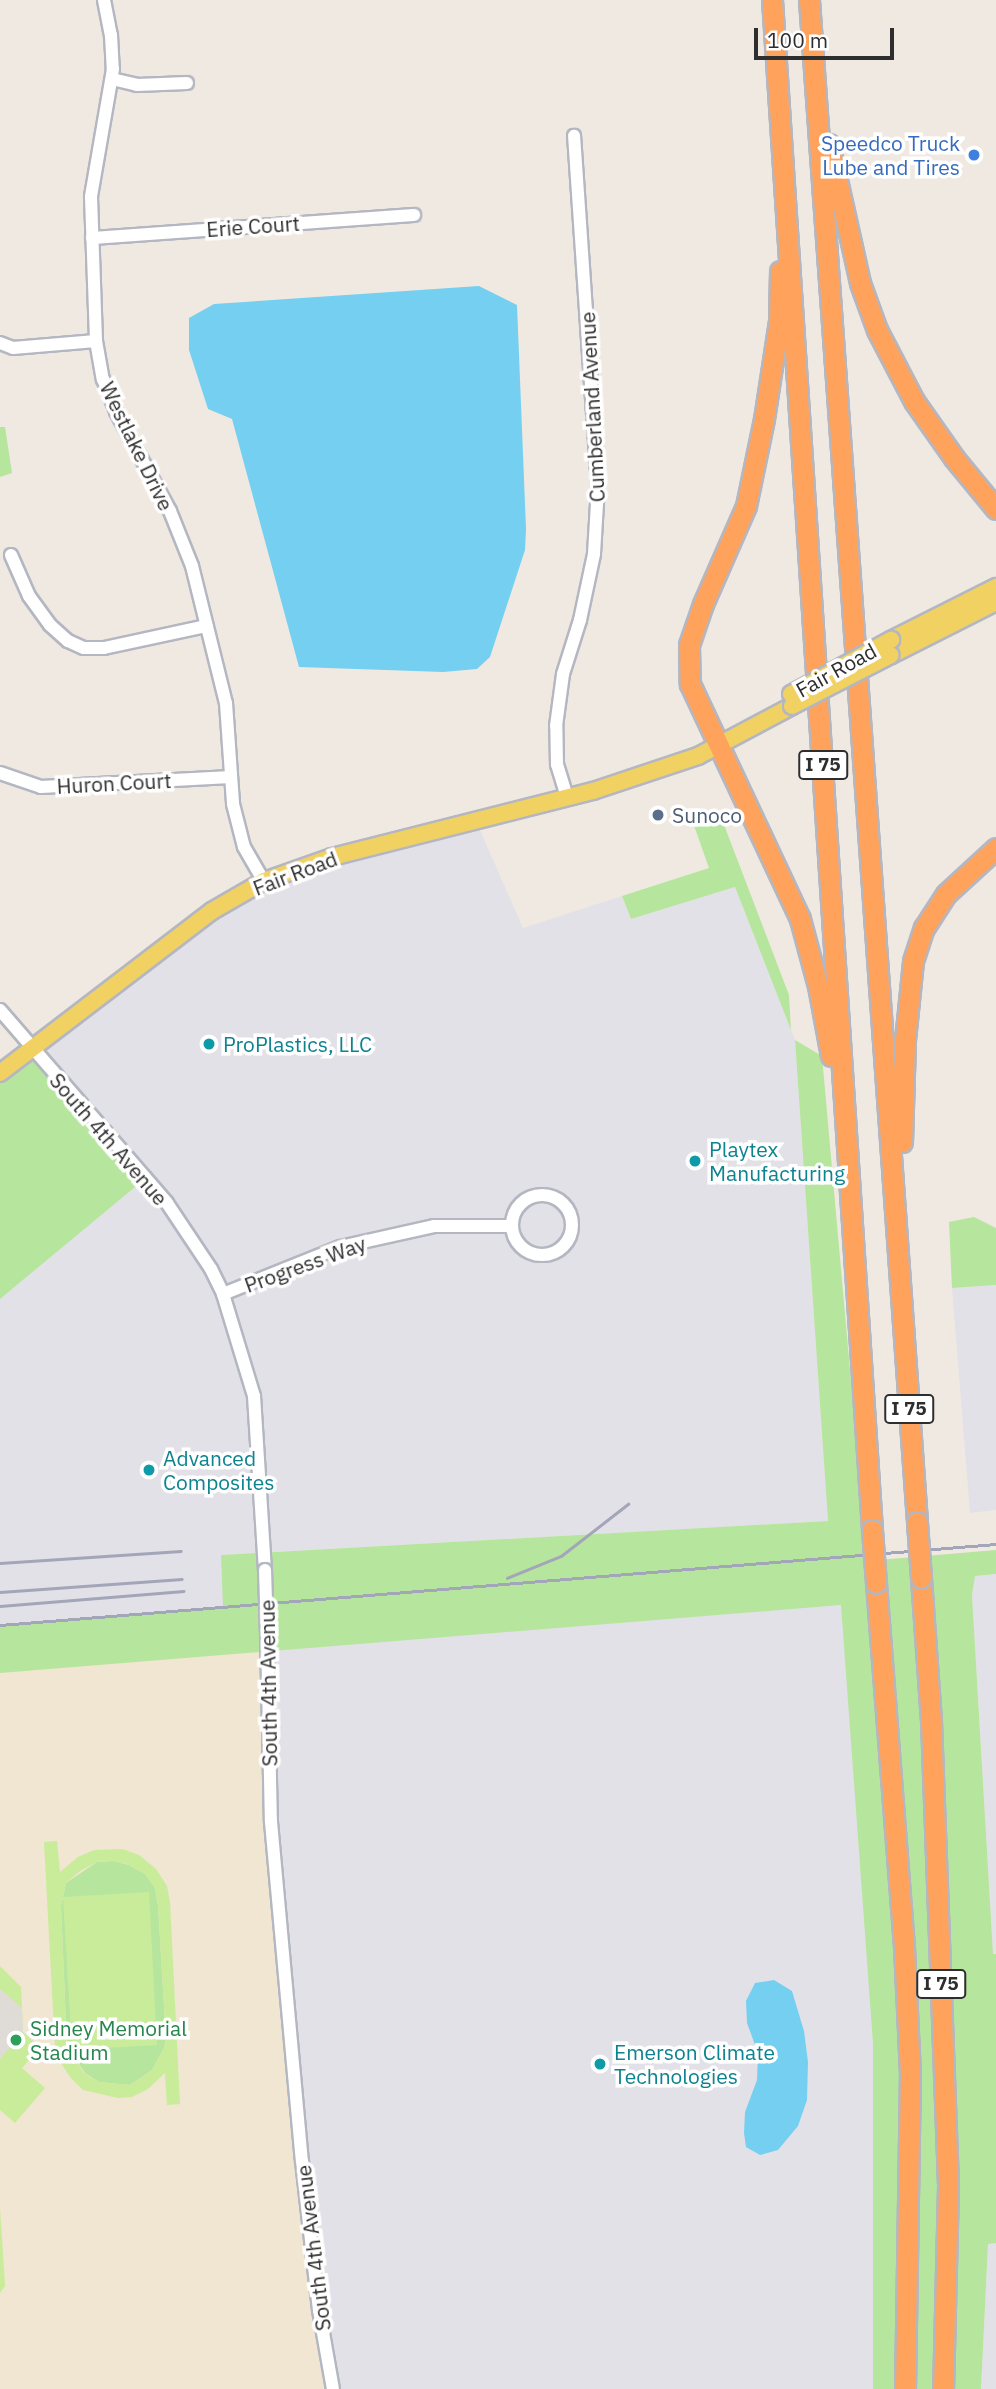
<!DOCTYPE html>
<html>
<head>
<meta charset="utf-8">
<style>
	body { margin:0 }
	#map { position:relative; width:996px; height:2389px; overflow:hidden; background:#efe9e1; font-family:"IBM Plex Sans",sans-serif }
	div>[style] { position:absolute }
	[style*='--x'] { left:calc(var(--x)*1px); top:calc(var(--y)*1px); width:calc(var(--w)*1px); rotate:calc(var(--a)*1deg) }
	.industrial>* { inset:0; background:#e3e1e8 }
	.education>* { inset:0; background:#f0e6d1 }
	.green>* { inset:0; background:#b6e59e }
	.pitch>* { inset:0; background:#c9ec9a }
	.plaza>* { inset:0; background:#dfdcd8 }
	.water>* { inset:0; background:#75cff0 }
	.roads { filter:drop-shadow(2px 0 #b4b7c1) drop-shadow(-2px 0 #b4b7c1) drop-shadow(0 2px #b4b7c1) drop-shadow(0 -2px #b4b7c1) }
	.minor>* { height:12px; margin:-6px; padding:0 6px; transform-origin:6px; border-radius:6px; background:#fff }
	.minor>.ring { margin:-6px; padding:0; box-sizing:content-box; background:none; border:12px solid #fff; border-radius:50% }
	.major>* { height:16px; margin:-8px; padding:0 8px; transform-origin:8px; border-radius:8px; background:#f2d163 }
	.highway>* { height:19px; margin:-9.5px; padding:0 9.5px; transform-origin:9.5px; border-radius:9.5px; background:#ffa35c }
	.rail>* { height:2.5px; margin:-1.25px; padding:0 1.25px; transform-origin:1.25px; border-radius:1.25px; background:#a3a6b8 }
	.bridges { filter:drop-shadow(2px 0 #b4b7c1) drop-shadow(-2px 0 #b4b7c1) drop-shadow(0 2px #b4b7c1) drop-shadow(0 -2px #b4b7c1) }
	.minor-bridge>* { height:12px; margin:-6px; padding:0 6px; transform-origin:6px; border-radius:6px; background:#fff }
	.major-bridge>* { height:16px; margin:-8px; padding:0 8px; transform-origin:8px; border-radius:8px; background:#f2d163 }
	.highway-bridge>* { height:19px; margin:-9.5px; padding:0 9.5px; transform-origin:9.5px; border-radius:9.5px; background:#ffa35c }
	.dots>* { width:19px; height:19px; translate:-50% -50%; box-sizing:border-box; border:4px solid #fff; border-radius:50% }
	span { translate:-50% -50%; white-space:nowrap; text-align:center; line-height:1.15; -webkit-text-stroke:7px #fff; paint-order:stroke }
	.shield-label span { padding:2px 5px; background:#fff; border:2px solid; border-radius:5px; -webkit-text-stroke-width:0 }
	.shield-label { font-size:19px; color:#2e2e2e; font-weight:700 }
	.shop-label { font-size:21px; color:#366cbe }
	.right { translate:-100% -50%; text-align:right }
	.street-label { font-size:21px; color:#2e2e2e }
	.service-label { font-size:21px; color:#4e5e75 }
	.left { translate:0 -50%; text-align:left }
	.culture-label { font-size:21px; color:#0d838f }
	.leisure-label { font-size:21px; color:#27864d }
	.scale { position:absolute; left:754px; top:28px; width:140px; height:32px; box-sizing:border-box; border:4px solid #2e2e2e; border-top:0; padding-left:9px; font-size:21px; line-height:24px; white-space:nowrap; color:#2e2e2e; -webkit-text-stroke:5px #fff; paint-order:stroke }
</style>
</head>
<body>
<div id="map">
	<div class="industrial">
		<i style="clip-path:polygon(476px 821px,523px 928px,622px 896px,631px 919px,735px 887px,795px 1040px,828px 1521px,222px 1555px,224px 1607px,0 1625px,0 1299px,146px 1178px,29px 1047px,264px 881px)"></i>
		<i style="clip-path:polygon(996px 1285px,996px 1510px,970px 1513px,952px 1288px)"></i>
		<i style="clip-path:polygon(996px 1574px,996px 1954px,993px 1954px,972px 1595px,975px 1576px)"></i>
		<i style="clip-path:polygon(842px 1605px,873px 2044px,873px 2389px,333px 2389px,283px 1948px,268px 1650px)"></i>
		<i style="clip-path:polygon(996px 2243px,996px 2389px,981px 2389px,988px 2244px)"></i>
	</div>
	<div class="education">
		<i style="clip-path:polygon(268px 1650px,271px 1822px,333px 2389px,0 2389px,0 1673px)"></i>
	</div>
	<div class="green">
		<i style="clip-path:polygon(0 427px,5px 427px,12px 473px,0 477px)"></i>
		<i style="clip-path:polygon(718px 809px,789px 995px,791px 1030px,735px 887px,631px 919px,622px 896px,709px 868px,691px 817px)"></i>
		<i style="clip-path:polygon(795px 1040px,822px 1056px,867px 1561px,996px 1550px,996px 1574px,975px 1576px,972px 1595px,993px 1954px,996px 1954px,996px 2243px,988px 2244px,981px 2389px,873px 2389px,873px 2044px,841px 1605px,0 1673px,0 1625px,223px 1607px,221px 1555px,828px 1521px)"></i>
		<i style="clip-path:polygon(29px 1047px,146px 1178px,0 1299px,0 1073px)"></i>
		<i style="clip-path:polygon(974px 1217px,996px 1228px,996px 1285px,952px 1288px,949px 1222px)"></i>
		<i style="clip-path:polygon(113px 1861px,129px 1865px,145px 1874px,155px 1888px,158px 1906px,166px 2039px,164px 2048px,152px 2070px,130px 2085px,99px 2082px,85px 2073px,67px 2047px,61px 1906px,66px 1883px,97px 1862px)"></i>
	</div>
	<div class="pitch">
		<i style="clip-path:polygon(evenodd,57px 1841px,60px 1872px,78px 1857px,94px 1850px,122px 1849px,139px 1855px,156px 1869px,167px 1886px,170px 1902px,180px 2104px,167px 2105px,165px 2073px,148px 2089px,132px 2097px,118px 2098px,83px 2090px,70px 2077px,61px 2063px,55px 2048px,44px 1842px,57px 1841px,113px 1861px,129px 1865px,145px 1874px,155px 1888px,158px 1906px,166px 2039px,164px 2048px,152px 2070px,130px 2085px,99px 2082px,84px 2073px,67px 2047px,61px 1906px,63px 1897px,72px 2050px,157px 2045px,149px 1892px,63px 1897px,66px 1883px,80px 1871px,97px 1862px,113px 1861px)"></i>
		<i style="clip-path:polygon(0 1966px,21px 1987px,23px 2032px,40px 2047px,22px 2068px,45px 2088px,15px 2123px,0 2110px)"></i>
		<i style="clip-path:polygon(0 2208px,5px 2286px,0 2293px)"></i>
	</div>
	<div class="plaza">
		<i style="clip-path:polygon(0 1989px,22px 2008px,23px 2032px,0 2059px)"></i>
	</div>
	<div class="water">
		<i style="clip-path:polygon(479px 286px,517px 305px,526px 529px,525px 550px,490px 657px,477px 669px,443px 672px,299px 667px,232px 419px,208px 409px,189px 350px,189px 318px,214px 304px)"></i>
		<i style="clip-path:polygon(774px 1980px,792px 1991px,804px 2031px,808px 2062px,807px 2100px,798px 2126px,778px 2150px,760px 2155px,746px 2147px,744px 2133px,745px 2112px,757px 2080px,758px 2053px,747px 2023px,746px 2001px,755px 1983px)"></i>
	</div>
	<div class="roads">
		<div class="minor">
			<i style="--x:104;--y:0;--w:36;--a:79"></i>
			<i style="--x:111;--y:35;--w:34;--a:87"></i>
			<i style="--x:113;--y:69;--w:130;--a:99.8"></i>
			<i style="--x:91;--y:197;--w:144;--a:88"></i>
			<i style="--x:96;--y:341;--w:39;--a:80"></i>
			<i style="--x:103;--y:379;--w:35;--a:68"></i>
			<i style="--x:116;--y:412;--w:113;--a:61.4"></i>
			<i style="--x:170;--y:511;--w:59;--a:68.2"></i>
			<i style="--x:192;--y:566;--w:141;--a:76.1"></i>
			<i style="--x:226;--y:703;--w:101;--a:86"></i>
			<i style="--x:233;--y:804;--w:44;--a:75.7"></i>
			<i style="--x:244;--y:847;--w:39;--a:60"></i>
			<i style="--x:112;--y:79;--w:26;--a:13"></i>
			<i style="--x:137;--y:85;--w:50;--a:-2.3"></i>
			<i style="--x:92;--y:238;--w:323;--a:-4.1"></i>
			<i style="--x:0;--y:343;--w:14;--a:21"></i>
			<i style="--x:13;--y:348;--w:83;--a:-4.8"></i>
			<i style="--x:11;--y:555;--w:45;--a:66.3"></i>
			<i style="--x:29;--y:596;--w:36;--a:54"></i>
			<i style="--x:50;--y:625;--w:24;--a:42"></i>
			<i style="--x:68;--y:641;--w:17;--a:24"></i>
			<i style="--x:84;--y:648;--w:20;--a:0"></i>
			<i style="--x:104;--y:648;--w:105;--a:-12.1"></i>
			<i style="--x:0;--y:773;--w:43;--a:18.9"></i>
			<i style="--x:41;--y:787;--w:190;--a:-3"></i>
			<i style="--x:567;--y:797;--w:34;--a:-107"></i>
			<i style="--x:557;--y:765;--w:39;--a:-91"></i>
			<i style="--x:556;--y:726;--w:52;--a:-82.3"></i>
			<i style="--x:563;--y:674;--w:57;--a:-72.5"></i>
			<i style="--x:580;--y:620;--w:67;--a:-78"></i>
			<i style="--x:594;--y:554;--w:67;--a:-86.6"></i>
			<i style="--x:598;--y:487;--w:352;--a:-93.9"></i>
			<i style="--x:0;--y:1010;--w:255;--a:49.1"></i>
			<i style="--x:167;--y:1203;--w:79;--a:56.3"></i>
			<i style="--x:211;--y:1269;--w:28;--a:64"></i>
			<i style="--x:223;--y:1294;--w:107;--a:73.1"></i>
			<i style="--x:254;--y:1396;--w:174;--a:86.4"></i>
			<i class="ring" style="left:512px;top:1195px;width:48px;height:48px"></i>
			<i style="--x:223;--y:1294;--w:126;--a:-21.9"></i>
			<i style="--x:340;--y:1247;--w:96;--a:-12.6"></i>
			<i style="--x:434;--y:1226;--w:78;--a:0"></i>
			<i style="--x:267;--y:1635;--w:187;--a:88.8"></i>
			<i style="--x:271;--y:1822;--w:340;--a:84.8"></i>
			<i style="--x:302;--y:2161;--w:150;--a:83.5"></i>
			<i style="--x:319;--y:2310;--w:80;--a:80"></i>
		</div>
		<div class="major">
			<i style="--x:891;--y:640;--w:118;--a:-26.8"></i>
			<i style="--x:891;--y:655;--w:118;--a:-26.8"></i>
			<i style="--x:0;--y:1073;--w:267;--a:-37.4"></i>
			<i style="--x:212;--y:911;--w:60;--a:-30"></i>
			<i style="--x:264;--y:881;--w:72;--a:-19.4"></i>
			<i style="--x:332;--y:857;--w:269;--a:-14.2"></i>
			<i style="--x:593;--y:791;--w:111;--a:-18.4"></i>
			<i style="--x:698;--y:756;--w:106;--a:-28"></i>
		</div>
		<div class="highway">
			<i style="--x:772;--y:0;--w:1533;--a:86.26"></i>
			<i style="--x:809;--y:0;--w:1526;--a:85.94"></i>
			<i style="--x:829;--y:144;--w:142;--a:77.4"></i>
			<i style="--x:860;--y:283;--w:50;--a:70.1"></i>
			<i style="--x:877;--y:330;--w:80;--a:62.5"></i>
			<i style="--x:914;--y:401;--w:70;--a:54.9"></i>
			<i style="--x:954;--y:458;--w:66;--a:50.5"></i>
			<i style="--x:780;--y:271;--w:50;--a:91.1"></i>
			<i style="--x:779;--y:321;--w:99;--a:98.7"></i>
			<i style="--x:764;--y:419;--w:89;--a:101.7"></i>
			<i style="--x:746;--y:506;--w:107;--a:113.7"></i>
			<i style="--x:703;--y:604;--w:43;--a:108.9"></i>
			<i style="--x:689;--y:645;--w:39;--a:89"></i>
			<i style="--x:690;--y:684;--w:259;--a:64.9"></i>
			<i style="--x:800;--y:919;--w:69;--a:75"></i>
			<i style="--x:818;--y:986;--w:71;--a:79.5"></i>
			<i style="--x:902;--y:1142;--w:102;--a:-88.3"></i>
			<i style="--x:905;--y:1040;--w:79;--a:-84.2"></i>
			<i style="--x:913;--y:961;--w:35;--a:-72"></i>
			<i style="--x:924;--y:928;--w:40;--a:-57.1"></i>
			<i style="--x:946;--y:894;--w:68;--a:-42.6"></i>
			<i style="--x:921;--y:1578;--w:143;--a:86"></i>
			<i style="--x:931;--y:1721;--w:466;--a:87.9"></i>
			<i style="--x:948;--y:2187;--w:202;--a:91.4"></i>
			<i style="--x:876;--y:1583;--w:365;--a:85.6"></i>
			<i style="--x:904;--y:1947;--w:125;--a:87.3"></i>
			<i style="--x:910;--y:2072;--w:317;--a:90.9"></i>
		</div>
	</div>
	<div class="rail">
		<i style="--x:0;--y:1563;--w:181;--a:-3.8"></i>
		<i style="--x:507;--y:1578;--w:58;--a:-22.2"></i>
		<i style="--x:561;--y:1556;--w:85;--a:-37.8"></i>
		<i style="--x:0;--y:1592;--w:182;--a:-4.1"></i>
		<i style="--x:0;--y:1606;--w:184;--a:-4.7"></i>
		<i style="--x:0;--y:1625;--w:999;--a:-4.65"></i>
	</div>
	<div class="bridges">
		<div class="minor-bridge">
			<i style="--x:265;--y:1570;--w:65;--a:88.2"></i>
		</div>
		<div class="major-bridge">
			<i style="--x:791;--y:694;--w:114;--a:-28.4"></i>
			<i style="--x:792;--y:706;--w:111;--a:-27.3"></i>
		</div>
		<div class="highway-bridge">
			<i style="--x:917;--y:1522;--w:56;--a:85.9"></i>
			<i style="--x:872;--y:1530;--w:53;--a:85.7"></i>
		</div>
	</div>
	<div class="dots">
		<i style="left:974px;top:155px;background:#3f7fe0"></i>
		<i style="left:658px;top:815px;background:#5c6f8a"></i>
		<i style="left:209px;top:1044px;background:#0f9aa8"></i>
		<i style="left:695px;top:1161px;background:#0f9aa8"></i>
		<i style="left:149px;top:1470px;background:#0f9aa8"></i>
		<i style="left:16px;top:2040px;background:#2e9e5b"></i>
		<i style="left:600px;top:2064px;background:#0f9aa8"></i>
	</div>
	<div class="shield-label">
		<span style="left:823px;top:765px">I 75</span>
		<span style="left:909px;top:1409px">I 75</span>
		<span style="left:941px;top:1984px">I 75</span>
	</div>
	<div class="shop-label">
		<span class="right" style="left:960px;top:155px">Speedco Truck<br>Lube and Tires</span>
	</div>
	<div class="street-label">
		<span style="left:253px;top:226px;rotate:-4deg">Erie Court</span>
		<span style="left:592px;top:407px;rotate:-93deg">Cumberland Avenue</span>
		<span style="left:137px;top:446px;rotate:64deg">Westlake Drive</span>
		<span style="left:836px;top:670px;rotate:-29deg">Fair Road</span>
		<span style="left:114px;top:783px;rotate:-3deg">Huron Court</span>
		<span style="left:295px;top:873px;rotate:-21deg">Fair Road</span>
		<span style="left:109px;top:1139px;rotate:49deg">South 4th Avenue</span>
		<span style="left:305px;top:1264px;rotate:-20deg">Progress Way</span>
		<span style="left:268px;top:1683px;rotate:-91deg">South 4th Avenue</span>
		<span style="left:313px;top:2248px;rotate:-97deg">South 4th Avenue</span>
	</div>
	<div class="service-label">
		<span class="left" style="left:672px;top:815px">Sunoco</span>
	</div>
	<div class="culture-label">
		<span class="left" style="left:223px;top:1044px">ProPlastics, LLC</span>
		<span class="left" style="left:709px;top:1161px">Playtex<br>Manufacturing</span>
		<span class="left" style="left:163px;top:1470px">Advanced<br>Composites</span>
		<span class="left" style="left:614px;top:2064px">Emerson Climate<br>Technologies</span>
	</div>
	<div class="leisure-label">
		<span class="left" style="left:30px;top:2040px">Sidney Memorial<br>Stadium</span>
	</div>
	<div class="scale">100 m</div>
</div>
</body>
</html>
